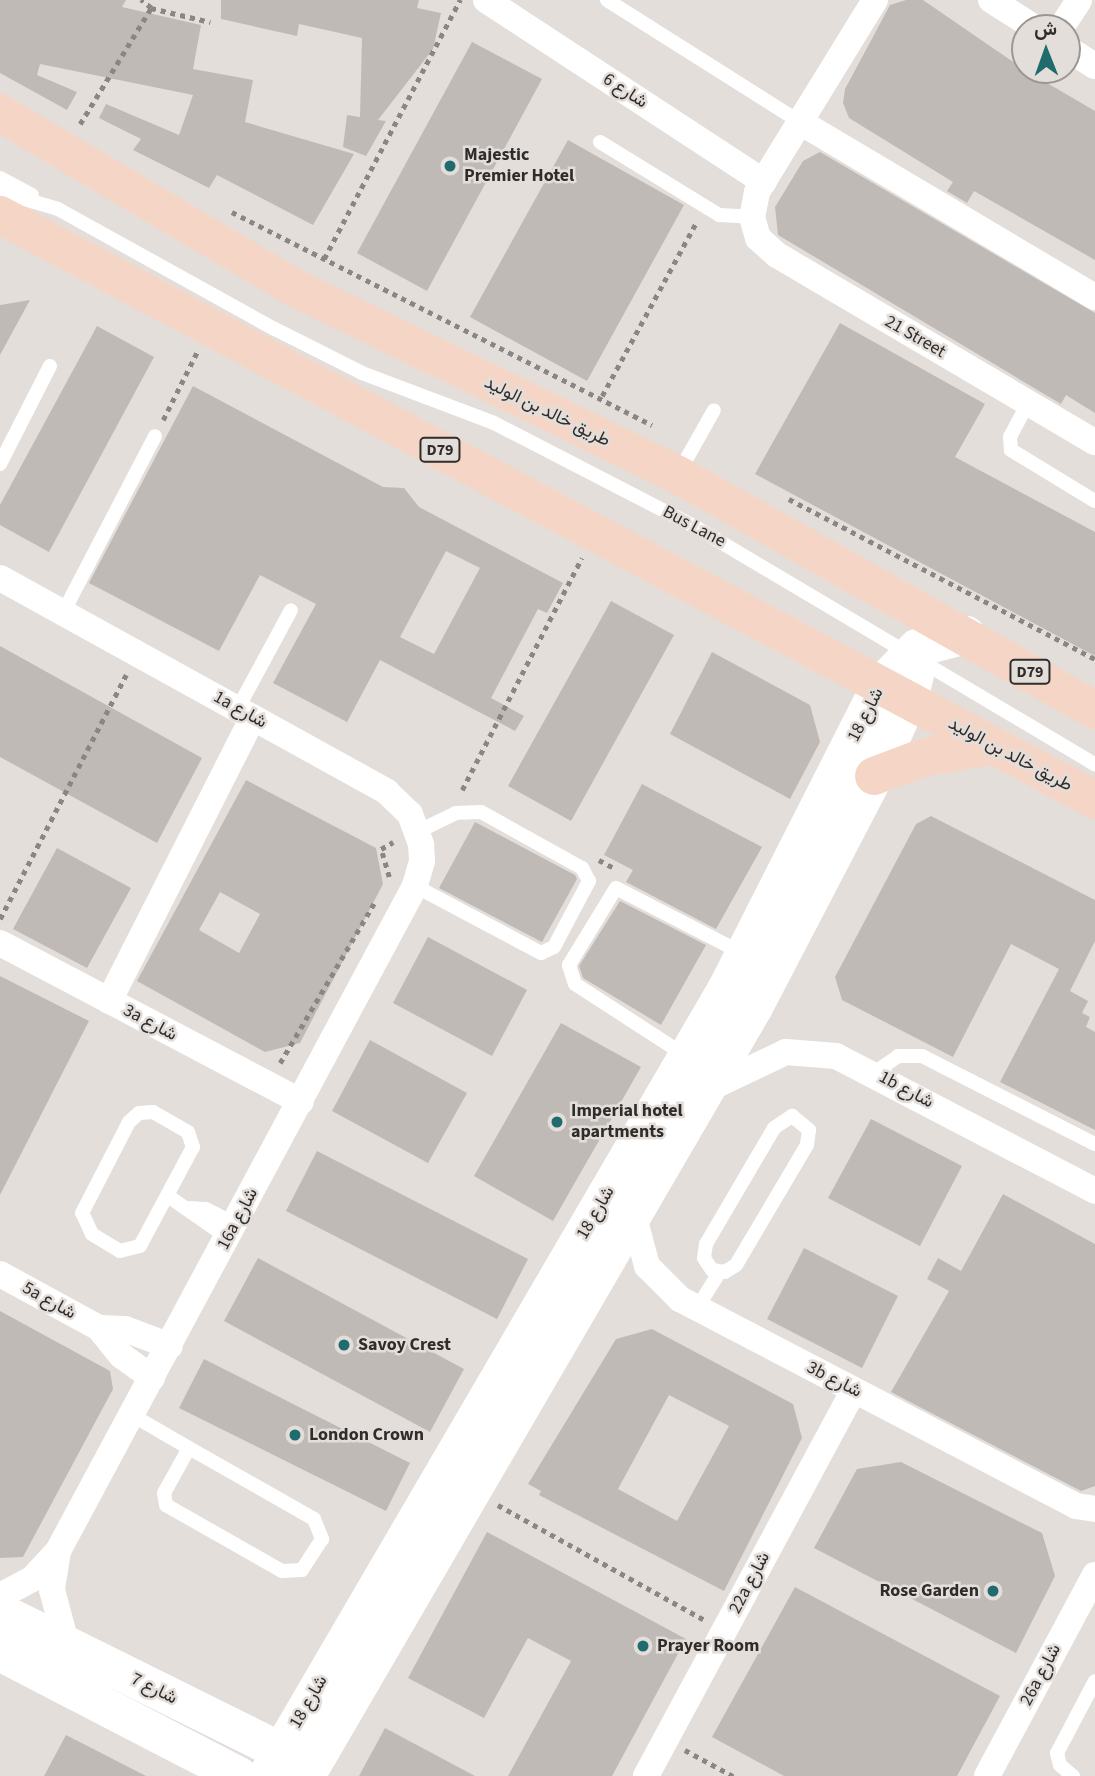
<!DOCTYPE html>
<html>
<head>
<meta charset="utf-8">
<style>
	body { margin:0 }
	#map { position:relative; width:1095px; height:1776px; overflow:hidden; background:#e4deda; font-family:"Source Sans 3",Vazirmatn,sans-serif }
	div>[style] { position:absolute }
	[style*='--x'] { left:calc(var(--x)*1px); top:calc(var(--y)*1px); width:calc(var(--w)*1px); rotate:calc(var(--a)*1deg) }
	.building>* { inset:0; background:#c0bab7 }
	.path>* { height:4.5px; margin-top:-2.25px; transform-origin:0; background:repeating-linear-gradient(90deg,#8a8684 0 5px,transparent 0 10px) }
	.lane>* { height:14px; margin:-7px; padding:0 7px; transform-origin:7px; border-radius:7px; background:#fff }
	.street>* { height:26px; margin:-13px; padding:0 13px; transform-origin:13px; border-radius:13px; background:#fff }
	.secondary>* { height:38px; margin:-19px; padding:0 19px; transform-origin:19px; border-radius:19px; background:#fff }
	.primary>* { height:38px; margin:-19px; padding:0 19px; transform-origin:19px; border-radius:19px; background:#f5d6c6 }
	.dots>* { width:19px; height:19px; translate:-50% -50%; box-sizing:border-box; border:4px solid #e4deda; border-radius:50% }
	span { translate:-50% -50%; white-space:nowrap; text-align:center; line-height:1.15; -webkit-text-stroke:5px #e4deda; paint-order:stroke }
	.shield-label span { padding:2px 5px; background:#e4deda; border:2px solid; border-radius:5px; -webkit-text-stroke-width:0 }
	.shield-label { font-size:16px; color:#2f2d2c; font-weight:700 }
	.street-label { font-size:18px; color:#2f2d2c }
	.poi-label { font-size:18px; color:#2f2d2c; font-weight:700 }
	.left { translate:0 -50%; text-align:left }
	.right { translate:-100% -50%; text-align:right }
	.north { position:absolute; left:1011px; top:14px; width:70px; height:70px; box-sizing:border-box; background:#e4deda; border:2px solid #9c9794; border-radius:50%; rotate:359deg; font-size:19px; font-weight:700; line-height:28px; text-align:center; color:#2f2d2c }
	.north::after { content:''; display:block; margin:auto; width:24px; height:32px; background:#1f6b6d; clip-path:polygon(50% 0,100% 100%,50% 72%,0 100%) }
</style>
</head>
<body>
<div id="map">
	<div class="building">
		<i style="clip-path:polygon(0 0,126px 0,122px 7px,201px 25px,193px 69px,253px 80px,245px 122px,354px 154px,313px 225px,217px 175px,209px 188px,133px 150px,141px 139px,99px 118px,106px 104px,179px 135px,193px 95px,40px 64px,37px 75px,77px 92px,67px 110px,0 73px)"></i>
		<i style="clip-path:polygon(221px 0,419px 0,417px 8px,441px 13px,433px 49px,378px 120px,386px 121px,366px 156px,343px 147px,347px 115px,360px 117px,362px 38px,299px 24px,297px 36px,221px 19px)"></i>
		<i style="clip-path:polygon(906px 0,923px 0,1025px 70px,1095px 111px,1095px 260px,974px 191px,967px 203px,947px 191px,953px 182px,849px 118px,843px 103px,845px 89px,890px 5px)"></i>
		<i style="clip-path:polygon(472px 42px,542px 79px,427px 291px,357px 253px)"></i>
		<i style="clip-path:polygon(568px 140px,684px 205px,587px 381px,470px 317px)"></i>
		<i style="clip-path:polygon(820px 152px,1095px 313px,1095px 413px,1066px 395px,1061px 404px,778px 235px,775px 207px,803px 161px)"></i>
		<i style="clip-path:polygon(30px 300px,0 355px,0 305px)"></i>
		<i style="clip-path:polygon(840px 323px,985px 404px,955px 457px,1095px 532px,1095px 656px,755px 474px)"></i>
		<i style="clip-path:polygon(97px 326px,154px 357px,49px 552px,0 525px,0 505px)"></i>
		<i style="clip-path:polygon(evenodd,193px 386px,383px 487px,404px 488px,419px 507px,563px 583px,547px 613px,538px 609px,491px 698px,524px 716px,515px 731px,380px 660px,347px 722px,273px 683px,316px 604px,260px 575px,219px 651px,89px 583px,193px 386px,446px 551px,480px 568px,434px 654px,400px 637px,446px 551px)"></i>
		<i style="clip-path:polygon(611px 601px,674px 635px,571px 821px,508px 786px)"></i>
		<i style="clip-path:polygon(0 646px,202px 758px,157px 843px,0 757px)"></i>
		<i style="clip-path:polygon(712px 652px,810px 705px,820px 742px,790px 799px,670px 734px)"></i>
		<i style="clip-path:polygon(evenodd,246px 780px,376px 848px,383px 884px,300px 1043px,265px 1052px,137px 981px,246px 780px,220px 892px,260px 914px,239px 953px,199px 930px,220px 892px)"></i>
		<i style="clip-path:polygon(642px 784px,762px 847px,716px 929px,626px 882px,633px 870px,604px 855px)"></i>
		<i style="clip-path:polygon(931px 816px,1095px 900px,1095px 941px,1070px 991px,1088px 1001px,1082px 1013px,1090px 1017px,1086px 1027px,1095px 1032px,1095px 1130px,1000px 1082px,1059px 969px,1011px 944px,953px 1057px,842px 1000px,835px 977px,916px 824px)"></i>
		<i style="clip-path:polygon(475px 822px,575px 875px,577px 879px,542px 942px,439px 888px)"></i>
		<i style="clip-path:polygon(57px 848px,131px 888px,87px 968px,13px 929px)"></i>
		<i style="clip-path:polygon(620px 901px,706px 945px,661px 1025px,583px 978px,579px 966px)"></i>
		<i style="clip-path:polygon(428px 937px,527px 990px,492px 1056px,393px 1003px)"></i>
		<i style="clip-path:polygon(0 976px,89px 1021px,0 1195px)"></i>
		<i style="clip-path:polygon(561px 1023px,641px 1067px,553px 1221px,474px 1176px)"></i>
		<i style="clip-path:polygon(370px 1040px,467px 1093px,428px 1163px,332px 1111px)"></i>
		<i style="clip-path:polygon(871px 1119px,962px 1166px,920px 1246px,828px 1198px)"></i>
		<i style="clip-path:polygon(317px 1151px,528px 1259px,497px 1319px,286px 1211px)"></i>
		<i style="clip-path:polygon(1003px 1194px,1095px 1244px,1095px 1486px,1081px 1491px,891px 1392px,949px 1291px,927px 1279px,938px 1258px,961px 1271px)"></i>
		<i style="clip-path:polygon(804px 1248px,898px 1296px,862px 1368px,767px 1319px)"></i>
		<i style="clip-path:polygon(258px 1258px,464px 1369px,430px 1432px,224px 1321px)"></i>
		<i style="clip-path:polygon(0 1311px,110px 1371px,113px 1389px,23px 1557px,0 1558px)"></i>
		<i style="clip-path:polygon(evenodd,652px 1329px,793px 1404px,802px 1438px,724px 1591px,539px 1495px,541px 1491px,528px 1484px,616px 1339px,652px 1329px,669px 1395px,729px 1426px,677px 1521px,618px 1489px,669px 1395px)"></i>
		<i style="clip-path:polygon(204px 1359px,410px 1463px,386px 1511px,179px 1408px)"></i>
		<i style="clip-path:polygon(901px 1462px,1042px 1533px,1055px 1576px,1016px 1653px,814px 1548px,857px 1469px)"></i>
		<i style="clip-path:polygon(487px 1532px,686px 1639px,612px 1776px,508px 1776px,571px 1661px,528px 1638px,484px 1718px,408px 1678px)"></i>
		<i style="clip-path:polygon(795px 1587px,1000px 1696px,957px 1776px,784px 1776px,712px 1737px)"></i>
		<i style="clip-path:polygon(385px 1728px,475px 1776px,359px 1776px)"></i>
		<i style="clip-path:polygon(66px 1735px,146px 1776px,44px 1776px)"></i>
	</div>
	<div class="path">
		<i style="--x:151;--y:8;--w:61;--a:13.3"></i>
		<i style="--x:80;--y:124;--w:136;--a:-58.5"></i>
		<i style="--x:151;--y:8;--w:13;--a:-141"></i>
		<i style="--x:232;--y:212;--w:471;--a:26.9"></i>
		<i style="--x:324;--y:259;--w:293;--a:-62.3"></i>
		<i style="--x:602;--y:396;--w:197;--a:-61.5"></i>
		<i style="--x:163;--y:420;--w:76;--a:-63.4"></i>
		<i style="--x:789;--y:499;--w:345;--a:27.6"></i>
		<i style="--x:462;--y:790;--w:261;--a:-62.7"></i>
		<i style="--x:599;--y:860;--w:19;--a:28"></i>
		<i style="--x:389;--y:877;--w:29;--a:-106"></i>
		<i style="--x:381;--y:849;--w:14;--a:-30"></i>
		<i style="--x:0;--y:919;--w:275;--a:-62.7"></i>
		<i style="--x:280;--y:1063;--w:189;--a:-59.5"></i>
		<i style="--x:498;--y:1505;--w:237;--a:29.1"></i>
		<i style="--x:685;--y:1750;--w:55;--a:28.4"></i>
	</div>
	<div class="lane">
		<i style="--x:607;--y:0;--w:228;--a:32.3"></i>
		<i style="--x:600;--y:142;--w:140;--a:31.5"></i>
		<i style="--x:719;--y:215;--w:33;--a:3"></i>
		<i style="--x:0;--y:178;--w:36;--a:28"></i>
		<i style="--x:0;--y:192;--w:60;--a:16.3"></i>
		<i style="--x:58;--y:209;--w:246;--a:29"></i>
		<i style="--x:273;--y:328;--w:100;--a:26.8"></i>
		<i style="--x:362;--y:373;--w:141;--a:20.7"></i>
		<i style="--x:494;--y:423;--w:229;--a:27.3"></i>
		<i style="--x:697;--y:528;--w:463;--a:30.7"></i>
		<i style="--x:1028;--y:403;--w:38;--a:118"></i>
		<i style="--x:1010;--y:437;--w:13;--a:86"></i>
		<i style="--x:1011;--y:450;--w:98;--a:31.3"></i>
		<i style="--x:0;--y:464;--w:110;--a:-63"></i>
		<i style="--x:678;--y:474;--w:73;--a:-60.6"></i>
		<i style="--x:64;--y:611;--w:197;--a:-62.5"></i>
		<i style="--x:238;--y:708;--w:111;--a:-61.6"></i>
		<i style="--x:415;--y:886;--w:143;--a:28"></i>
		<i style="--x:541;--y:953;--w:14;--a:-25"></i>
		<i style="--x:554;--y:947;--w:75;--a:-62.1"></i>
		<i style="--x:589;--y:881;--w:15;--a:-118"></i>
		<i style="--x:582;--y:868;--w:115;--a:-151"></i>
		<i style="--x:481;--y:812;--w:25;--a:178"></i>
		<i style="--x:456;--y:813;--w:43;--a:154"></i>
		<i style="--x:686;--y:1056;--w:132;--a:-147"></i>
		<i style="--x:575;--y:984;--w:20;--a:-108"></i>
		<i style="--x:569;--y:965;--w:90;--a:-58.6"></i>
		<i style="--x:616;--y:888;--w:144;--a:27.3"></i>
		<i style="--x:874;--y:1073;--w:29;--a:-35"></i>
		<i style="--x:898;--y:1056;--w:24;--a:0"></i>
		<i style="--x:922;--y:1056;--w:194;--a:27"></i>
		<i style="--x:153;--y:1112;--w:40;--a:29.7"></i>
		<i style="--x:188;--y:1132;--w:16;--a:72"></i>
		<i style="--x:193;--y:1147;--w:112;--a:118.2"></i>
		<i style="--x:140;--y:1246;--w:21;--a:166"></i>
		<i style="--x:120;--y:1251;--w:33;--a:-149"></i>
		<i style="--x:92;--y:1234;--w:23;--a:-115"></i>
		<i style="--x:82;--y:1213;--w:102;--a:-62.7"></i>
		<i style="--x:129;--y:1122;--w:13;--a:-42"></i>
		<i style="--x:139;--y:1113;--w:14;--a:-4"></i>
		<i style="--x:792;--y:1116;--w:22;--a:39"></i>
		<i style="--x:809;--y:1130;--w:15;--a:98"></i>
		<i style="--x:807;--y:1145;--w:139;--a:120.6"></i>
		<i style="--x:736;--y:1265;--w:13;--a:148"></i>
		<i style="--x:725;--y:1272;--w:13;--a:-171"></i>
		<i style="--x:712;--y:1270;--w:14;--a:-124"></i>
		<i style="--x:704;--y:1258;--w:14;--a:-82"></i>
		<i style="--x:706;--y:1244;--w:134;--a:-59.6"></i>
		<i style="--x:774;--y:1128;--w:22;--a:-34"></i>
		<i style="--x:168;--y:1196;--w:73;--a:35"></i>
		<i style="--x:190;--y:1208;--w:16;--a:4"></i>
		<i style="--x:206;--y:1209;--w:34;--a:27"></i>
		<i style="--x:697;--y:1308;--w:41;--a:-57.8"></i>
		<i style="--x:132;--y:1415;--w:66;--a:30.1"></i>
		<i style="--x:189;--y:1448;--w:144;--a:29.6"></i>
		<i style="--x:314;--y:1519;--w:22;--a:68"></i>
		<i style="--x:322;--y:1539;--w:37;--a:123"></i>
		<i style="--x:302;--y:1570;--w:20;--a:177"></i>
		<i style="--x:282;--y:1571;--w:133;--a:-150.4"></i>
		<i style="--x:166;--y:1505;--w:12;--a:-99"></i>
		<i style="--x:164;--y:1493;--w:51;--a:-60.9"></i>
		<i style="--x:1073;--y:1776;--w:17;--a:-140"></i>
		<i style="--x:1060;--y:1765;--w:12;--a:-104"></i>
		<i style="--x:1057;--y:1753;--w:81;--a:-62.2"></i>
	</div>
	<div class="street">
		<i style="--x:486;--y:0;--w:332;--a:33.2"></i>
		<i style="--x:875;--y:0;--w:225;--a:121.6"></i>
		<i style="--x:757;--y:192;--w:25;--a:101"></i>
		<i style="--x:752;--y:217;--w:22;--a:74"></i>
		<i style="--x:758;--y:238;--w:25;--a:42"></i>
		<i style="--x:777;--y:255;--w:369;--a:30.5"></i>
		<i style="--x:991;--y:0;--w:52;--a:32.5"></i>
		<i style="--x:1061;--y:28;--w:33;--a:-57"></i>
		<i style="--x:1067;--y:48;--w:33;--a:33"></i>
		<i style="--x:800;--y:122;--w:343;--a:30.7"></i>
		<i style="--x:0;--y:578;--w:442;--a:28.9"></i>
		<i style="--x:387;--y:792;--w:32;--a:44"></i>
		<i style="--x:410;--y:814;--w:33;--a:70"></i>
		<i style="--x:421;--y:845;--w:16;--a:86"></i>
		<i style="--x:422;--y:861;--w:26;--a:106"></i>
		<i style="--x:415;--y:886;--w:755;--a:118.23"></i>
		<i style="--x:58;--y:1551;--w:38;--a:133"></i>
		<i style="--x:32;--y:1579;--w:36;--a:152"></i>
		<i style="--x:0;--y:943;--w:340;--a:27.8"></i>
		<i style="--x:109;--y:1001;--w:318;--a:-63.1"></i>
		<i style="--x:708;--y:1089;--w:86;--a:-25.4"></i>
		<i style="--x:786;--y:1052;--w:50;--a:4.6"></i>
		<i style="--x:836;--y:1056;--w:292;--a:27.5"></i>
		<i style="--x:634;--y:1217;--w:51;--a:75.1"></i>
		<i style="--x:647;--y:1266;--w:47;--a:45"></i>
		<i style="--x:680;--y:1299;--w:447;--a:27.6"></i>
		<i style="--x:1076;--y:1506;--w:19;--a:9"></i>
		<i style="--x:0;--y:1274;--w:113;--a:28.6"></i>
		<i style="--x:99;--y:1328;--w:36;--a:51"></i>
		<i style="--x:122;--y:1356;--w:37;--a:36"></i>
		<i style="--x:99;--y:1328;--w:26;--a:2"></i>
		<i style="--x:125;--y:1329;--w:48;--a:20.7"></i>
		<i style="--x:58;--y:1551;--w:39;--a:99"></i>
		<i style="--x:52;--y:1590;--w:58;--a:75"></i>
		<i style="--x:646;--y:1776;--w:438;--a:-61.7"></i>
		<i style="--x:987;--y:1776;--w:228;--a:-61.8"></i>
	</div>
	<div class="secondary">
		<i style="--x:0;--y:1612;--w:313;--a:26.4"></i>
		<i style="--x:280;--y:1751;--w:25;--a:50"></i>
		<i style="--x:0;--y:1652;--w:269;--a:27.4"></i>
		<i style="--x:267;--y:1776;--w:910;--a:-59.72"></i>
		<i style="--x:726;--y:990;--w:342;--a:-63.1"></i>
		<i style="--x:881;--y:685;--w:52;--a:-45.8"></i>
		<i style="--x:917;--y:648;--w:51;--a:-14.9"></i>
		<i style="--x:306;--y:1776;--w:890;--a:-59.78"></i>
		<i style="--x:754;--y:1007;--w:260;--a:-62.5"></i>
		<i style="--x:874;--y:776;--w:85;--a:-65.6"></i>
		<i style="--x:909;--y:699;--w:30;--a:-76"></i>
	</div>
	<div class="primary">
		<i style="--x:0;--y:113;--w:343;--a:30.7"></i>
		<i style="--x:295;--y:288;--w:426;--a:26"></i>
		<i style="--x:678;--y:475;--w:479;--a:29.4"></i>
		<i style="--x:0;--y:215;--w:1241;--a:28.11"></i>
		<i style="--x:874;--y:776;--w:51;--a:-20.6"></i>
		<i style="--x:922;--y:758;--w:70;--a:-9.9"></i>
	</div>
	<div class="dots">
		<i style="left:450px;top:166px;background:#1f6b6d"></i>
		<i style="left:557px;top:1122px;background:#1f6b6d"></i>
		<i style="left:344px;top:1345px;background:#1f6b6d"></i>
		<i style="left:295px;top:1435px;background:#1f6b6d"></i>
		<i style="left:993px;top:1591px;background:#1f6b6d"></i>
		<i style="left:643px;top:1646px;background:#1f6b6d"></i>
	</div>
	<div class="shield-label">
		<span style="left:440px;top:450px">D79</span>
		<span style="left:1030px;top:672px">D79</span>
	</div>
	<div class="street-label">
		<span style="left:625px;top:91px;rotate:33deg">شارع 6</span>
		<span style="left:915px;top:337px;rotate:30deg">21 Street</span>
		<span style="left:547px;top:412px;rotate:26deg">طريق خالد بن الوليد</span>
		<span style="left:694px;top:527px;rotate:28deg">Bus Lane</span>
		<span style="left:240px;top:710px;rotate:29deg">1a شارع</span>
		<span style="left:866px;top:715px;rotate:-63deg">شارع 18</span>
		<span style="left:1010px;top:755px;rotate:28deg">طريق خالد بن الوليد</span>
		<span style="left:150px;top:1023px;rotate:28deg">3a شارع</span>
		<span style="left:906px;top:1090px;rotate:28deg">1b شارع</span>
		<span style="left:596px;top:1213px;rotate:-60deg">شارع 18</span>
		<span style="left:238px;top:1219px;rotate:-62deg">16a شارع</span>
		<span style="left:49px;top:1301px;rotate:29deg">5a شارع</span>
		<span style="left:834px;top:1380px;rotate:27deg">3b شارع</span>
		<span style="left:750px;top:1583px;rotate:-62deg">22a شارع</span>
		<span style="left:1041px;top:1675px;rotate:-62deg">26a شارع</span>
		<span style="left:154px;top:1689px;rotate:26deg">شارع 7</span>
		<span style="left:309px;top:1702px;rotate:-60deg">شارع 18</span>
	</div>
	<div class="poi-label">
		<span class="left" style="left:464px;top:166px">Majestic<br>Premier Hotel</span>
		<span class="left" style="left:571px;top:1122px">Imperial hotel<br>apartments</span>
		<span class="left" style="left:358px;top:1345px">Savoy Crest</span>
		<span class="left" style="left:309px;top:1435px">London Crown</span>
		<span class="right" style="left:979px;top:1591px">Rose Garden</span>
		<span class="left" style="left:657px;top:1646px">Prayer Room</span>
	</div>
	<div class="north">ش</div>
</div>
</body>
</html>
